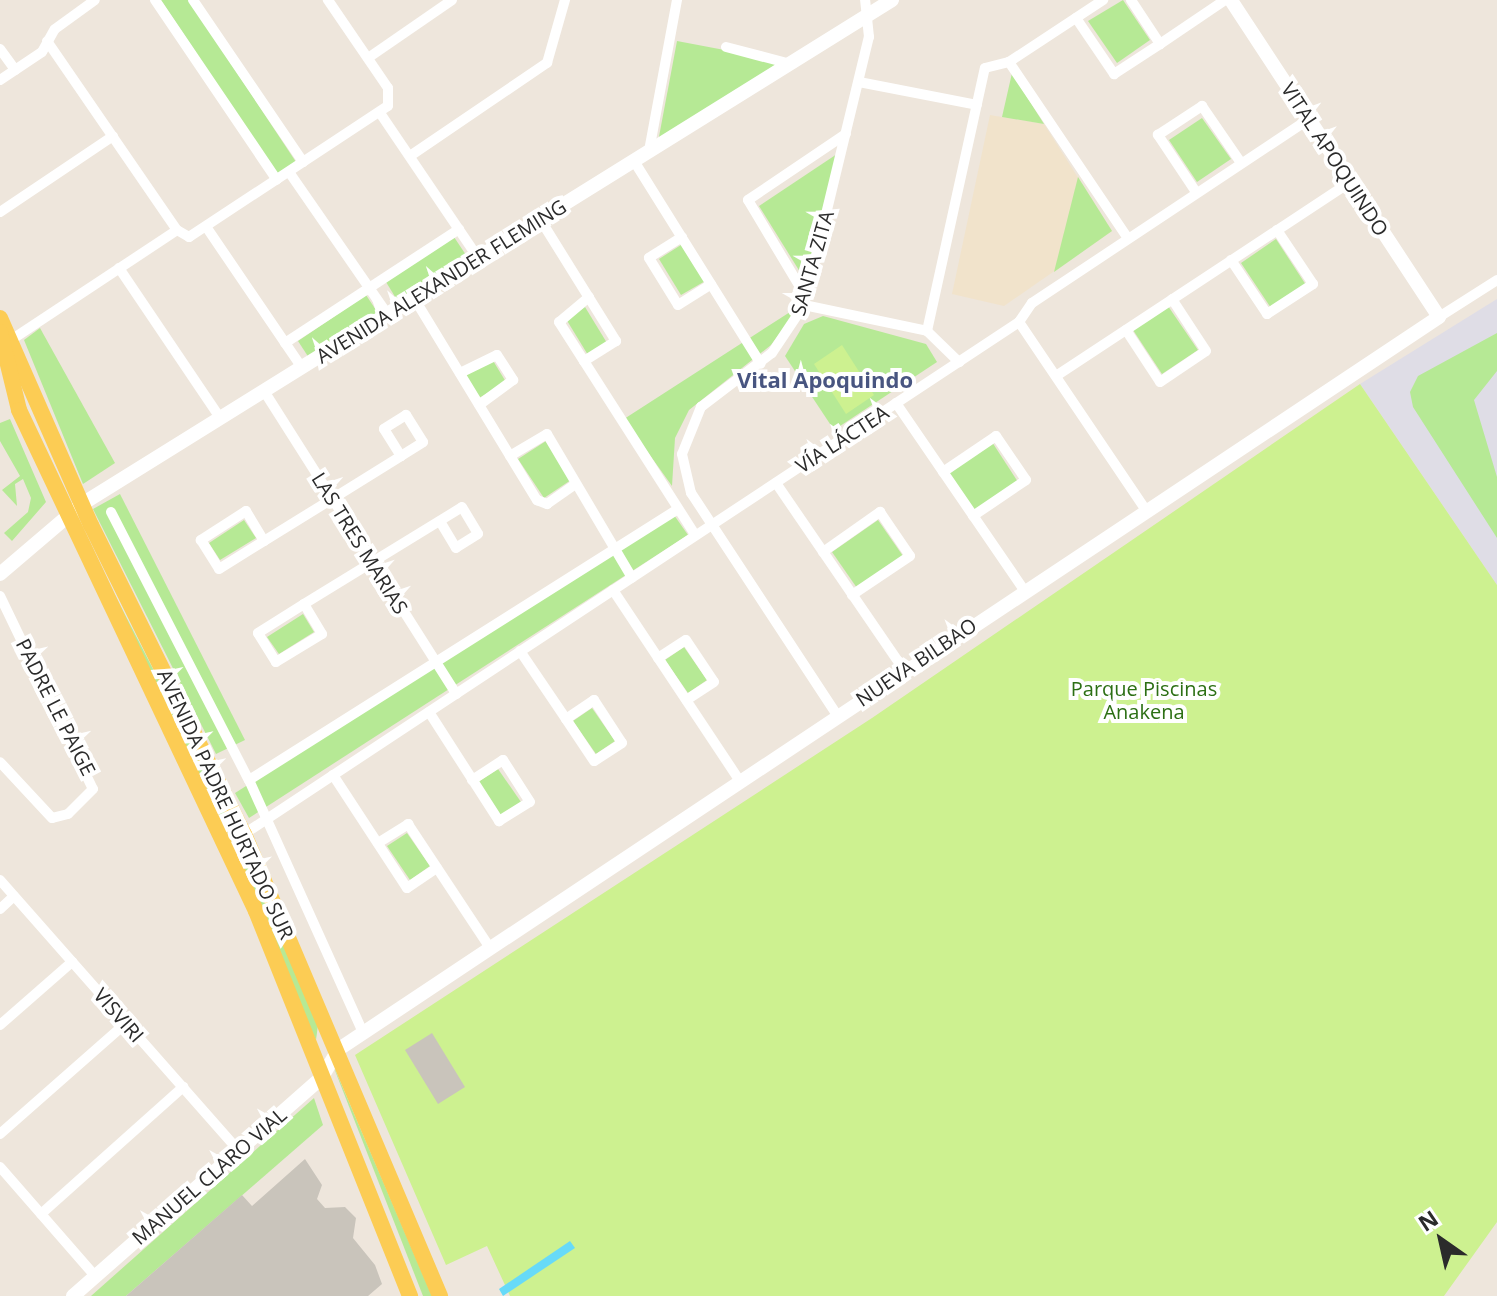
<!DOCTYPE html>
<html>
<head>
<meta charset="utf-8">
<style>
	body { margin:0 }
	#map { position:relative; width:1497px; height:1296px; overflow:hidden; background:#eee6dc; font-family:"Open Sans",sans-serif }
	div>[style] { position:absolute }
	[style*='--x'] { left:calc(var(--x)*1px); top:calc(var(--y)*1px); width:calc(var(--w)*1px); rotate:calc(var(--a)*1deg) }
	.industrial>* { inset:0; background:#dfdde6 }
	.education>* { inset:0; background:#f1e3cb }
	.green>* { inset:0; background:#b6e995 }
	.pitch>* { inset:0; background:#cdf190 }
	.water>* { inset:0; background:#67daf8 }
	.building>* { inset:0; background:#c9c4bb }
	.street>* { height:10px; margin:-5px; padding:0 5px; transform-origin:5px; border-radius:5px; background:#fff }
	.secondary>* { height:14px; margin:-7px; padding:0 7px; transform-origin:7px; border-radius:7px; background:#fff }
	.primary>* { height:16px; margin:-8px; padding:0 8px; transform-origin:8px; border-radius:8px; background:#fccc54 }
	span { translate:-50% -50%; white-space:nowrap; text-align:center; line-height:1.15; -webkit-text-stroke:8px #fff; paint-order:stroke }
	.street-label { font-size:20px; color:#2b2b2b }
	.park-label { font-size:20px; color:#2c6f14 }
	.neighbourhood-label { font-size:22px; color:#485580; font-weight:700 }
	.north { position:absolute; left:1401px; top:1200px; width:80px; height:80px; -webkit-text-stroke:6px #fff; paint-order:stroke; rotate:326deg; font-size:22px; font-weight:700; line-height:32px; text-align:center; color:#2b2b2b }
	.north::after { content:''; display:block; margin:auto; width:28px; height:36px; background:#2b2b2b; clip-path:polygon(50% 0,100% 100%,50% 72%,0 100%) }
</style>
</head>
<body>
<div id="map">
	<div class="industrial">
		<i style="clip-path:polygon(1497px 299px,1497px 585px,1360px 384px)"></i>
	</div>
	<div class="education">
		<i style="clip-path:polygon(990px 115px,1044px 124px,1112px 231px,1004px 306px,952px 294px)"></i>
	</div>
	<div class="green">
		<i style="clip-path:polygon(161px 0,189px 0,296px 162px,278px 176px)"></i>
		<i style="clip-path:polygon(1123px 0,1150px 40px,1117px 63px,1088px 21px)"></i>
		<i style="clip-path:polygon(677px 41px,788px 62px,658px 142px)"></i>
		<i style="clip-path:polygon(1012px 73px,1044px 124px,1002px 117px)"></i>
		<i style="clip-path:polygon(1202px 118px,1231px 159px,1197px 182px,1169px 140px)"></i>
		<i style="clip-path:polygon(837px 154px,805px 280px,759px 206px)"></i>
		<i style="clip-path:polygon(1078px 177px,1112px 231px,1054px 272px)"></i>
		<i style="clip-path:polygon(454px 237px,466px 255px,397px 300px,386px 282px)"></i>
		<i style="clip-path:polygon(1276px 239px,1306px 285px,1271px 308px,1241px 263px)"></i>
		<i style="clip-path:polygon(684px 243px,707px 280px,681px 295px,659px 259px)"></i>
		<i style="clip-path:polygon(366px 295px,378px 313px,309px 358px,298px 341px)"></i>
		<i style="clip-path:polygon(801px 305px,771px 345px,689px 410px,675px 438px,672px 486px,624px 419px)"></i>
		<i style="clip-path:polygon(1168px 306px,1198px 350px,1162px 374px,1133px 330px)"></i>
		<i style="clip-path:polygon(585px 307px,607px 343px,588px 355px,566px 319px)"></i>
		<i style="clip-path:polygon(823px 316px,926px 344px,937px 362px,834px 430px,785px 356px,804px 324px)"></i>
		<i style="clip-path:polygon(40px 328px,115px 463px,83px 484px,24px 340px)"></i>
		<i style="clip-path:polygon(1497px 333px,1497px 371px,1474px 400px,1497px 477px,1497px 538px,1413px 407px,1410px 392px,1418px 376px)"></i>
		<i style="clip-path:polygon(492px 359px,506px 382px,479px 398px,465px 375px)"></i>
		<i style="clip-path:polygon(10px 419px,46px 502px,12px 541px,4px 533px,28px 512px,31px 498px,23px 479px,15px 484px,17px 506px,2px 490px,20px 476px,0 441px,0 423px)"></i>
		<i style="clip-path:polygon(546px 441px,571px 480px,544px 498px,518px 459px)"></i>
		<i style="clip-path:polygon(992px 442px,1018px 482px,973px 512px,946px 472px)"></i>
		<i style="clip-path:polygon(120px 494px,245px 740px,216px 754px,93px 509px)"></i>
		<i style="clip-path:polygon(674px 515px,688px 535px,249px 818px,235px 793px)"></i>
		<i style="clip-path:polygon(244px 520px,256px 538px,220px 560px,209px 543px)"></i>
		<i style="clip-path:polygon(878px 520px,903px 556px,857px 588px,832px 552px)"></i>
		<i style="clip-path:polygon(102px 570px,234px 826px,318px 1025px,316px 1040px)"></i>
		<i style="clip-path:polygon(303px 614px,314px 632px,279px 654px,267px 637px)"></i>
		<i style="clip-path:polygon(684px 647px,707px 680px,688px 693px,665px 660px)"></i>
		<i style="clip-path:polygon(592px 708px,615px 741px,596px 754px,573px 721px)"></i>
		<i style="clip-path:polygon(498px 769px,521px 802px,501px 816px,478px 782px)"></i>
		<i style="clip-path:polygon(407px 833px,430px 866px,410px 880px,387px 846px)"></i>
		<i style="clip-path:polygon(334px 1068px,334px 1067px,432px 1296px,423px 1296px)"></i>
		<i style="clip-path:polygon(314px 1098px,323px 1125px,126px 1296px,91px 1296px)"></i>
	</div>
	<div class="pitch">
		<i style="clip-path:polygon(842px 345px,874px 395px,846px 414px,814px 364px)"></i>
		<i style="clip-path:polygon(1360px 384px,1497px 585px,1497px 1222px,1444px 1296px,510px 1296px,487px 1246px,446px 1265px,355px 1055px,872px 718px)"></i>
	</div>
	<div class="water">
		<i style="clip-path:polygon(570px 1241px,575px 1248px,503px 1296px,499px 1289px)"></i>
	</div>
	<div class="building">
		<i style="clip-path:polygon(432px 1033px,465px 1087px,438px 1104px,405px 1050px)"></i>
		<i style="clip-path:polygon(305px 1159px,322px 1185px,317px 1199px,325px 1208px,345px 1207px,356px 1218px,353px 1238px,375px 1265px,382px 1284px,368px 1296px,126px 1296px,242px 1195px,252px 1206px)"></i>
	</div>
	<div class="street">
		<i style="--x:155;--y:0;--w:217;--a:55.9"></i>
		<i style="--x:193;--y:0;--w:196;--a:55.8"></i>
		<i style="--x:1131;--y:0;--w:53;--a:56.6"></i>
		<i style="--x:1160;--y:44;--w:78;--a:-34.1"></i>
		<i style="--x:1076;--y:18;--w:68;--a:55.8"></i>
		<i style="--x:1114;--y:74;--w:55;--a:-33.1"></i>
		<i style="--x:47;--y:41;--w:229;--a:55.5"></i>
		<i style="--x:177;--y:230;--w:14;--a:30"></i>
		<i style="--x:189;--y:237;--w:238;--a:-33.4"></i>
		<i style="--x:388;--y:106;--w:18;--a:-90"></i>
		<i style="--x:388;--y:88;--w:107;--a:-124.3"></i>
		<i style="--x:726;--y:47;--w:67;--a:14.7"></i>
		<i style="--x:0;--y:49;--w:26;--a:54"></i>
		<i style="--x:368;--y:58;--w:102;--a:-34.6"></i>
		<i style="--x:1009;--y:62;--w:211;--a:56"></i>
		<i style="--x:0;--y:80;--w:50;--a:-33.7"></i>
		<i style="--x:42;--y:52;--w:26;--a:-61"></i>
		<i style="--x:55;--y:29;--w:49;--a:-35.9"></i>
		<i style="--x:859;--y:82;--w:120;--a:11"></i>
		<i style="--x:380;--y:113;--w:175;--a:55.9"></i>
		<i style="--x:649;--y:151;--w:154;--a:-79.5"></i>
		<i style="--x:410;--y:156;--w:166;--a:-34.2"></i>
		<i style="--x:547;--y:63;--w:66;--a:-74.1"></i>
		<i style="--x:634;--y:161;--w:239;--a:58"></i>
		<i style="--x:289;--y:172;--w:174;--a:55.3"></i>
		<i style="--x:1196;--y:192;--w:69;--a:-123.7"></i>
		<i style="--x:1158;--y:135;--w:53;--a:-33.4"></i>
		<i style="--x:1202;--y:106;--w:69;--a:55.6"></i>
		<i style="--x:0;--y:212;--w:136;--a:-33.9"></i>
		<i style="--x:540;--y:219;--w:144;--a:58.1"></i>
		<i style="--x:616;--y:341;--w:38;--a:148"></i>
		<i style="--x:207;--y:228;--w:169;--a:55.8"></i>
		<i style="--x:682;--y:237;--w:39;--a:148"></i>
		<i style="--x:649;--y:258;--w:55;--a:58.3"></i>
		<i style="--x:678;--y:305;--w:39;--a:-32"></i>
		<i style="--x:1231;--y:260;--w:65;--a:56.3"></i>
		<i style="--x:1267;--y:314;--w:55;--a:-33.1"></i>
		<i style="--x:1313;--y:284;--w:65;--a:-123.7"></i>
		<i style="--x:119;--y:268;--w:181;--a:56"></i>
		<i style="--x:589;--y:297;--w:39;--a:140"></i>
		<i style="--x:559;--y:322;--w:253;--a:57.4"></i>
		<i style="--x:806;--y:297;--w:113;--a:-120.9"></i>
		<i style="--x:748;--y:200;--w:118;--a:-34"></i>
		<i style="--x:414;--y:298;--w:237;--a:58.7"></i>
		<i style="--x:537;--y:500;--w:11;--a:22"></i>
		<i style="--x:547;--y:504;--w:35;--a:-35"></i>
		<i style="--x:804;--y:305;--w:126;--a:11.9"></i>
		<i style="--x:927;--y:331;--w:45;--a:44.1"></i>
		<i style="--x:1439;--y:317;--w:69;--a:-32.5"></i>
		<i style="--x:1019;--y:322;--w:225;--a:56"></i>
		<i style="--x:1126;--y:330;--w:62;--a:56.8"></i>
		<i style="--x:1160;--y:382;--w:55;--a:-34"></i>
		<i style="--x:1206;--y:351;--w:62;--a:-123.2"></i>
		<i style="--x:927;--y:331;--w:269;--a:-77.6"></i>
		<i style="--x:985;--y:68;--w:25;--a:-14"></i>
		<i style="--x:1009;--y:62;--w:113;--a:-33.4"></i>
		<i style="--x:11;--y:340;--w:199;--a:-33.5"></i>
		<i style="--x:285;--y:343;--w:208;--a:-33.2"></i>
		<i style="--x:460;--y:373;--w:41;--a:-25.9"></i>
		<i style="--x:497;--y:355;--w:30;--a:57"></i>
		<i style="--x:513;--y:380;--w:42;--a:143.7"></i>
		<i style="--x:1056;--y:376;--w:352;--a:-33.4"></i>
		<i style="--x:264;--y:391;--w:359;--a:57.6"></i>
		<i style="--x:896;--y:403;--w:227;--a:55.6"></i>
		<i style="--x:510;--y:456;--w:43;--a:-30.7"></i>
		<i style="--x:547;--y:434;--w:167;--a:59.4"></i>
		<i style="--x:943;--y:472;--w:64;--a:-34.2"></i>
		<i style="--x:996;--y:436;--w:53;--a:55.7"></i>
		<i style="--x:1026;--y:480;--w:64;--a:145.8"></i>
		<i style="--x:776;--y:483;--w:227;--a:55.6"></i>
		<i style="--x:111;--y:512;--w:301;--a:62.8"></i>
		<i style="--x:249;--y:780;--w:277;--a:65.7"></i>
		<i style="--x:264;--y:541;--w:35;--a:-121"></i>
		<i style="--x:246;--y:511;--w:54;--a:147.2"></i>
		<i style="--x:201;--y:540;--w:34;--a:58"></i>
		<i style="--x:219;--y:569;--w:53;--a:-31.9"></i>
		<i style="--x:264;--y:541;--w:80;--a:-31.7"></i>
		<i style="--x:332;--y:499;--w:81;--a:-31.9"></i>
		<i style="--x:401;--y:456;--w:26;--a:-32"></i>
		<i style="--x:423;--y:442;--w:32;--a:-122"></i>
		<i style="--x:406;--y:415;--w:26;--a:148"></i>
		<i style="--x:384;--y:429;--w:32;--a:58"></i>
		<i style="--x:823;--y:552;--w:70;--a:-35.1"></i>
		<i style="--x:880;--y:512;--w:53;--a:55.7"></i>
		<i style="--x:910;--y:556;--w:70;--a:146.1"></i>
		<i style="--x:613;--y:590;--w:228;--a:56.4"></i>
		<i style="--x:0;--y:596;--w:214;--a:64.3"></i>
		<i style="--x:93;--y:789;--w:35;--a:135"></i>
		<i style="--x:68;--y:814;--w:16;--a:166"></i>
		<i style="--x:52;--y:818;--w:76;--a:-132.9"></i>
		<i style="--x:304;--y:604;--w:35;--a:59"></i>
		<i style="--x:322;--y:634;--w:54;--a:148.7"></i>
		<i style="--x:276;--y:662;--w:34;--a:-122"></i>
		<i style="--x:258;--y:633;--w:54;--a:-32.2"></i>
		<i style="--x:304;--y:604;--w:185;--a:-31.5"></i>
		<i style="--x:462;--y:507;--w:31;--a:59"></i>
		<i style="--x:478;--y:534;--w:26;--a:148"></i>
		<i style="--x:456;--y:548;--w:31;--a:-121"></i>
		<i style="--x:520;--y:651;--w:82;--a:55.9"></i>
		<i style="--x:658;--y:658;--w:33;--a:-33"></i>
		<i style="--x:686;--y:640;--w:50;--a:56.3"></i>
		<i style="--x:714;--y:682;--w:33;--a:147"></i>
		<i style="--x:594;--y:700;--w:51;--a:56.9"></i>
		<i style="--x:622;--y:743;--w:33;--a:147"></i>
		<i style="--x:594;--y:761;--w:50;--a:-123.7"></i>
		<i style="--x:566;--y:719;--w:34;--a:-34"></i>
		<i style="--x:429;--y:712;--w:130;--a:57.3"></i>
		<i style="--x:499;--y:821;--w:36;--a:-32"></i>
		<i style="--x:530;--y:802;--w:50;--a:-122.7"></i>
		<i style="--x:503;--y:760;--w:37;--a:147"></i>
		<i style="--x:837;--y:715;--w:266;--a:-123.3"></i>
		<i style="--x:691;--y:493;--w:40;--a:-103"></i>
		<i style="--x:682;--y:454;--w:51;--a:-68"></i>
		<i style="--x:701;--y:407;--w:89;--a:-37.3"></i>
		<i style="--x:772;--y:353;--w:58;--a:-56.3"></i>
		<i style="--x:804;--y:305;--w:276;--a:-76.4"></i>
		<i style="--x:869;--y:37;--w:37;--a:-96"></i>
		<i style="--x:333;--y:775;--w:135;--a:56.8"></i>
		<i style="--x:407;--y:888;--w:36;--a:-34"></i>
		<i style="--x:249;--y:780;--w:507;--a:-32.28"></i>
		<i style="--x:244;--y:834;--w:929;--a:-33.45"></i>
		<i style="--x:1019;--y:322;--w:23;--a:-56"></i>
		<i style="--x:1032;--y:303;--w:333;--a:-33.6"></i>
		<i style="--x:378;--y:843;--w:36;--a:-32"></i>
		<i style="--x:408;--y:824;--w:149;--a:56.5"></i>
		<i style="--x:0;--y:880;--w:360;--a:48.6"></i>
		<i style="--x:0;--y:909;--w:19;--a:-43"></i>
		<i style="--x:0;--y:1025;--w:96;--a:-41.2"></i>
		<i style="--x:0;--y:1134;--w:168;--a:-41.4"></i>
		<i style="--x:0;--y:1167;--w:145;--a:48.9"></i>
		<i style="--x:41;--y:1214;--w:191;--a:-41.8"></i>
	</div>
	<div class="secondary">
		<i style="--x:0;--y:574;--w:108;--a:-40.5"></i>
		<i style="--x:82;--y:504;--w:954;--a:-31.89"></i>
		<i style="--x:73;--y:1296;--w:332;--a:-41.3"></i>
		<i style="--x:322;--y:1077;--w:33;--a:-59"></i>
		<i style="--x:339;--y:1049;--w:1321;--a:-33.64"></i>
		<i style="--x:1439;--y:317;--w:379;--a:-123.3"></i>
	</div>
	<div class="primary">
		<i style="--x:0;--y:318;--w:226;--a:66.3"></i>
		<i style="--x:91;--y:525;--w:345;--a:63.7"></i>
		<i style="--x:244;--y:834;--w:502;--a:67.01"></i>
		<i style="--x:0;--y:332;--w:80;--a:76.3"></i>
		<i style="--x:19;--y:410;--w:554;--a:64.68"></i>
		<i style="--x:256;--y:911;--w:415;--a:68.2"></i>
	</div>
	<div class="street-label">
		<span style="left:1335px;top:159px;rotate:57deg">VITAL APOQUINDO</span>
		<span style="left:812px;top:263px;rotate:-74deg">SANTA ZITA</span>
		<span style="left:441px;top:281px;rotate:-32deg">AVENIDA ALEXANDER FLEMING</span>
		<span style="left:842px;top:439px;rotate:-33deg">VÍA LÁCTEA</span>
		<span style="left:360px;top:543px;rotate:58deg">LAS TRES MARIAS</span>
		<span style="left:916px;top:662px;rotate:-34deg">NUEVA BILBAO</span>
		<span style="left:56px;top:707px;rotate:63deg">PADRE LE PAIGE</span>
		<span style="left:226px;top:804px;rotate:65deg">AVENIDA PADRE HURTADO SUR</span>
		<span style="left:119px;top:1015px;rotate:49deg">VISVIRI</span>
		<span style="left:209px;top:1176px;rotate:-41deg">MANUEL CLARO VIAL</span>
	</div>
	<div class="park-label">
		<span style="left:1144px;top:700px">Parque Piscinas<br>Anakena</span>
	</div>
	<div class="neighbourhood-label">
		<span style="left:825px;top:380px">Vital Apoquindo</span>
	</div>
	<div class="north">N</div>
</div>
</body>
</html>
